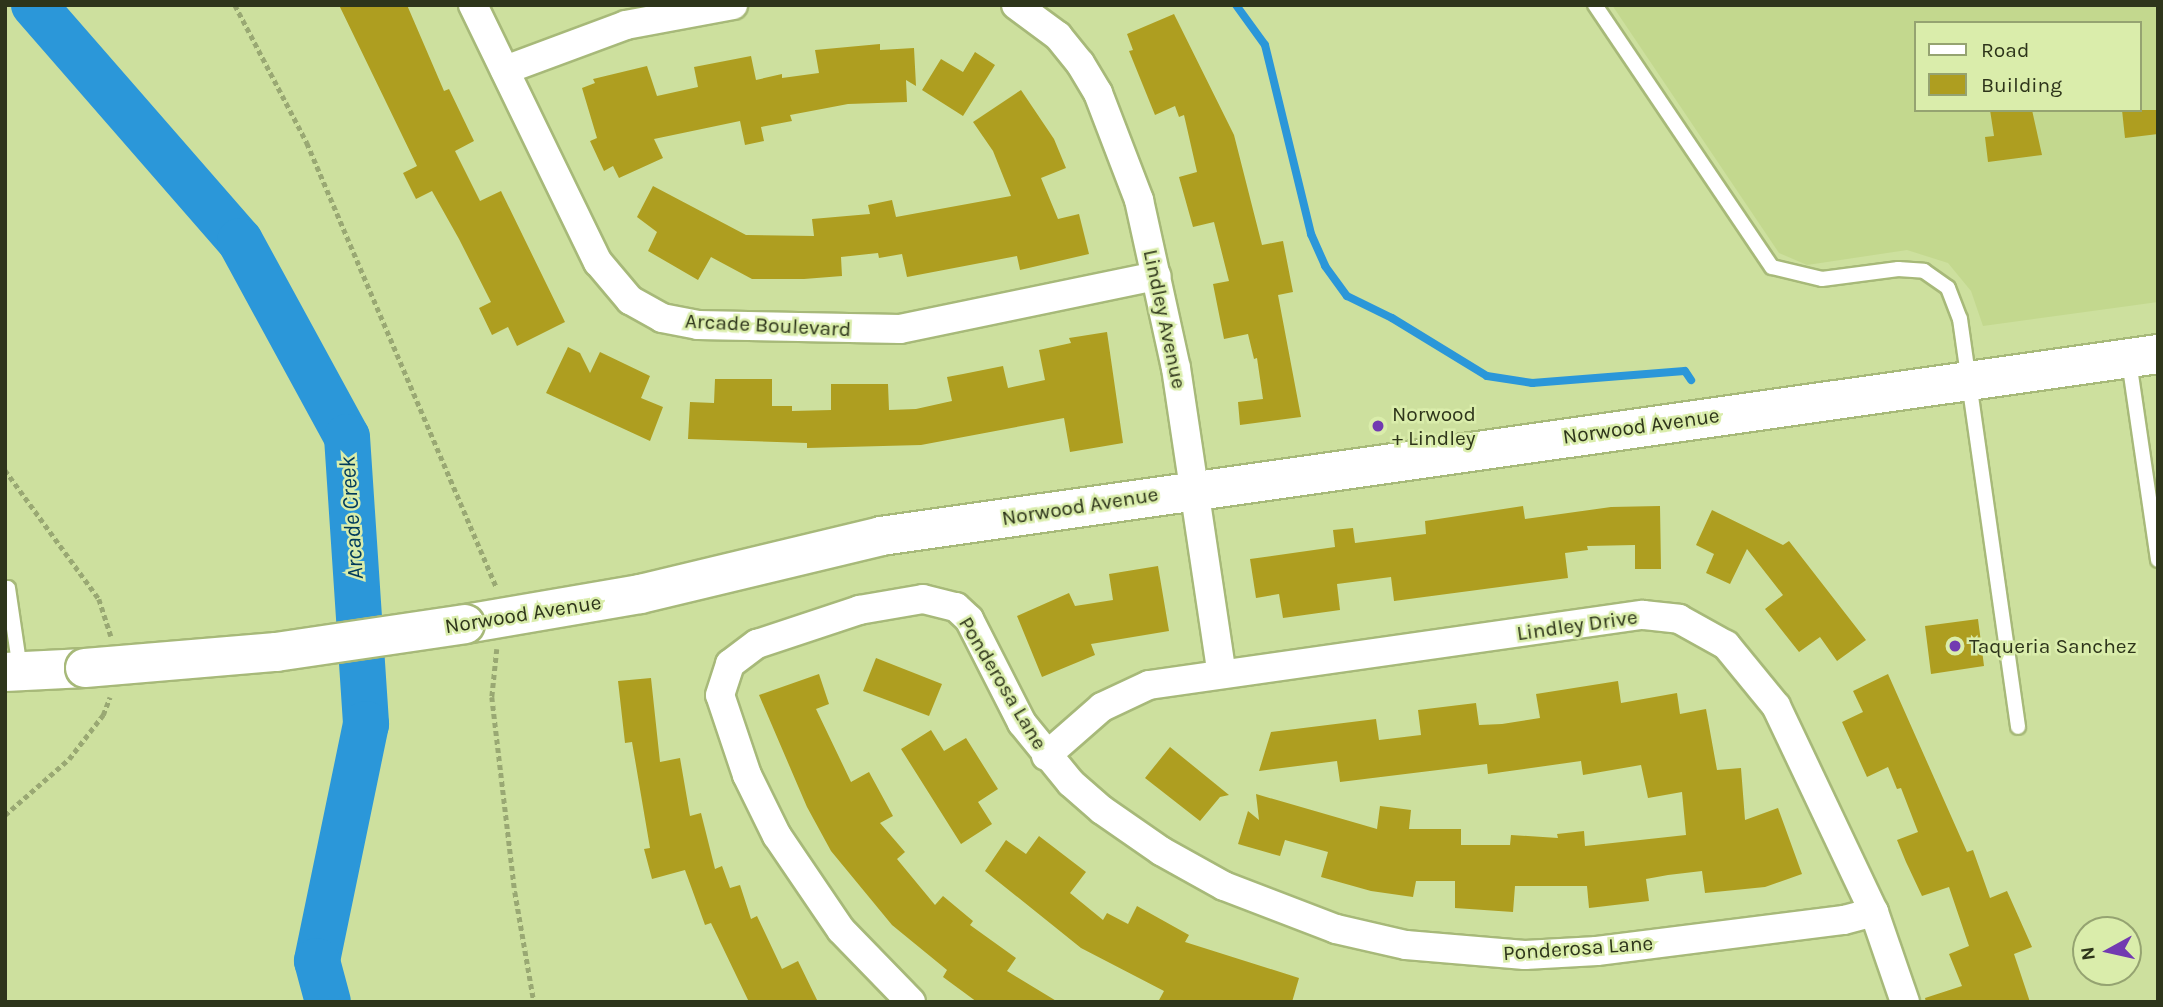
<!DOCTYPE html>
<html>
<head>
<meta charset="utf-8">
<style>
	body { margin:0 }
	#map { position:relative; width:2163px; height:1007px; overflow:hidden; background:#cde09e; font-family:Karla,sans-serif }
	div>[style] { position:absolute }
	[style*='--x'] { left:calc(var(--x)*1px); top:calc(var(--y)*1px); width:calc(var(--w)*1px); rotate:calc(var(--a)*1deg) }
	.built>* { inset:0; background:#c3d88e }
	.stream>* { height:8px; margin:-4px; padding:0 4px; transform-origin:4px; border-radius:4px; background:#2b97d9 }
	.river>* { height:46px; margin:-23px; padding:0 23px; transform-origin:23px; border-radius:23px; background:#2b97d9 }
	.building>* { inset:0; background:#ae9e20 }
	.path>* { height:4.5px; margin-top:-2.25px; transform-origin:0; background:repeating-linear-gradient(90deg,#99a873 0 5px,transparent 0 8.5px) }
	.roads { filter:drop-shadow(2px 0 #a7b979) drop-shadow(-2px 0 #a7b979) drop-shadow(0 2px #a7b979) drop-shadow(0 -2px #a7b979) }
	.lane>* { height:14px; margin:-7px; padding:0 7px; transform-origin:7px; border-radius:7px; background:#fff }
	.street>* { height:28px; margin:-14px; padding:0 14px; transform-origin:14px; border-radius:14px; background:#fff }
	.secondary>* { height:38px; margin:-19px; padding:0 19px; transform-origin:19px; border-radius:19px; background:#fff }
	.bridges { filter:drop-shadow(2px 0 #a7b979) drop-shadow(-2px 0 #a7b979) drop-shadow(0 2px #a7b979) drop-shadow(0 -2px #a7b979) }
	.secondary-bridge>* { height:38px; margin:-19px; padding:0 19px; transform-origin:19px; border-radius:19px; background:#fff }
	.dots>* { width:19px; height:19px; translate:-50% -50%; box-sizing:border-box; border:4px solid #daedab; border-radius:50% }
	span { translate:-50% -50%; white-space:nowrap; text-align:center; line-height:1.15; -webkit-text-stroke:5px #daedab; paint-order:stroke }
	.street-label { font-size:21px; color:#2e351b }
	.poi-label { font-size:21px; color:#2e351b }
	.left { translate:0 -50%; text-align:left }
	.water-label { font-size:23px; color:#003a5b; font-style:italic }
	.frame { position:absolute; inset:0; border:7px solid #2e351b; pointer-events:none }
	.legend { position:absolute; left:1914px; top:21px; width:228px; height:91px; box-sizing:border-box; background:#daedab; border:2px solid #95a371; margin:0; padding:9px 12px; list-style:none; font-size:21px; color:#2e351b }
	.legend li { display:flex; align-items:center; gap:14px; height:35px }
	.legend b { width:35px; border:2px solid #95a371 }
	.north { position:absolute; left:2072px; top:916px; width:70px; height:70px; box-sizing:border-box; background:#daedab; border:2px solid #95a371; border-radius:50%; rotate:262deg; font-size:19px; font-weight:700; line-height:28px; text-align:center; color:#2e351b }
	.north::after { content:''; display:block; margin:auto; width:24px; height:32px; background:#723ab1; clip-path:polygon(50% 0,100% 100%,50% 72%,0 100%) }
</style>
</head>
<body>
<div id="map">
	<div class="built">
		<i style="clip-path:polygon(evenodd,1612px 5px,2158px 5px,2158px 302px,1983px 326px,1971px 291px,1948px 263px,1907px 250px,1807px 265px,1779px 253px,1612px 5px,1916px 23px,2140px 23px,2140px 110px,1916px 110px,1916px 23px)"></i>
	</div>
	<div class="stream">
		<i style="--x:1236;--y:5;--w:49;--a:54.1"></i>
		<i style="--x:1265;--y:45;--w:195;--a:76.3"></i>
		<i style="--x:1311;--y:234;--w:35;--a:66"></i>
		<i style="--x:1325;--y:266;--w:37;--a:54"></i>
		<i style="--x:1347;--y:296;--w:50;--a:26.1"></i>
		<i style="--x:1392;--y:318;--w:111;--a:31.4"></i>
		<i style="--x:1487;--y:376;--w:46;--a:8.8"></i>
		<i style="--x:1532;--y:383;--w:153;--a:-4.5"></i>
		<i style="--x:1685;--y:371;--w:11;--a:56"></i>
	</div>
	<div class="river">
		<i style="--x:34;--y:5;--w:313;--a:48.9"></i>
		<i style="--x:240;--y:241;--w:223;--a:61.4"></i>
		<i style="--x:347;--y:437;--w:288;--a:86.2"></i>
		<i style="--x:366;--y:724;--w:242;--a:101.7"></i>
		<i style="--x:317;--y:961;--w:42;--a:75"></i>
	</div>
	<div class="building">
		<i style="clip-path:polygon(339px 5px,407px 5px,444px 91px,449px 89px,474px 141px,455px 151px,480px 201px,501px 191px,565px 322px,517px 346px,508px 327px,492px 335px,479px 308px,491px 302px,459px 239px,432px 191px,416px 199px,403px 173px,417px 166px)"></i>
		<i style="clip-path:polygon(1174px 14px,1234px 135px,1262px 245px,1283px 241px,1293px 292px,1278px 295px,1301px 417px,1240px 425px,1238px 402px,1263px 399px,1257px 358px,1254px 359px,1248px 334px,1224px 339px,1213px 284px,1229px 281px,1214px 222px,1193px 227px,1179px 177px,1197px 172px,1184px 115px,1179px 117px,1175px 106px,1155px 115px,1129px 51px,1133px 50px,1127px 34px)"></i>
		<i style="clip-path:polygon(880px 44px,880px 50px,914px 48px,916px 86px,906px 80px,907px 102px,848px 104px,790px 115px,792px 121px,761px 127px,764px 141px,745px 145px,740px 121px,654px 139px,663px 158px,619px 178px,613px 166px,604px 171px,590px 141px,597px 138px,582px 88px,595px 83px,593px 79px,647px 66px,657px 96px,698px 87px,694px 67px,751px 56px,756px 80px,782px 74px,782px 78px,819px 73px,815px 50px)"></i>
		<i style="clip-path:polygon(975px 52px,995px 65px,963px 116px,922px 90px,941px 59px,963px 72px)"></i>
		<i style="clip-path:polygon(1021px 90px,1054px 139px,1066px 168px,1041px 178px,1058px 219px,1079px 214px,1089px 254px,1020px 270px,1017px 256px,907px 277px,902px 254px,879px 258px,878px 253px,841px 257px,842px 276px,804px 279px,752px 279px,711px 257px,698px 280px,648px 251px,657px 232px,637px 217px,653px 186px,746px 235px,814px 236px,812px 219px,870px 214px,868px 205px,892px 200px,896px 217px,1011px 196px,993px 151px,973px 122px)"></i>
		<i style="clip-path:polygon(1990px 110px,2032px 110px,2042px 155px,1988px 162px,1985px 137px,1994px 136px)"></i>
		<i style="clip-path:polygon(2122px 110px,2158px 110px,2158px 134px,2125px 138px)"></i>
		<i style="clip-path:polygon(1107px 332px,1123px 443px,1070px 452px,1064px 418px,921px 445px,807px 448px,807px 443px,688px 439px,690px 402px,714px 403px,715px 379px,772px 379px,772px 406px,792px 406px,792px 411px,831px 410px,831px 384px,888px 384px,889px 410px,916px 409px,952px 401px,947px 377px,963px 374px,1003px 366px,1008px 388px,1045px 380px,1039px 350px,1071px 343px,1069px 338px)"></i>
		<i style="clip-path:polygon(568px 347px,580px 353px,590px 373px,600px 352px,650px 376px,641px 398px,663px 407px,650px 441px,546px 393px)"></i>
		<i style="clip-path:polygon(1523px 506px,1525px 519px,1611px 507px,1660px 506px,1661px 569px,1635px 569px,1635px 545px,1587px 546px,1588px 550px,1565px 553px,1568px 578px,1394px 601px,1391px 577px,1337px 584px,1340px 610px,1283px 618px,1279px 594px,1256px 598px,1250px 559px,1335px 547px,1333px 530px,1353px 528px,1355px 543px,1426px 534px,1425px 521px)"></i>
		<i style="clip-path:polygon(1712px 510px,1783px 545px,1789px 541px,1866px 640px,1837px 661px,1820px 637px,1799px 652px,1765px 609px,1783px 595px,1747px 549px,1730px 584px,1706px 573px,1714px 554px,1696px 545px)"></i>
		<i style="clip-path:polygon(1158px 566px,1169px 631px,1091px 644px,1095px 655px,1042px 677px,1017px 616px,1069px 593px,1075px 606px,1113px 600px,1109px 574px)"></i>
		<i style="clip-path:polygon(1978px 619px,1984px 666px,1931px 674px,1925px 626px)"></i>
		<i style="clip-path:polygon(876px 658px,942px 684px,929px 716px,863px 691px)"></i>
		<i style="clip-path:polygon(819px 674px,829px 704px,816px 709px,851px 782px,869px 772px,893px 816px,880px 823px,905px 852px,897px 859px,935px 905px,943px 896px,973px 921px,970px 925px,1016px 958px,1007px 971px,1058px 1002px,977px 1002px,943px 977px,947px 970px,892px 925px,831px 851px,807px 807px,759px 695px)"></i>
		<i style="clip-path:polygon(1888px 674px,1967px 852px,1973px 850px,1990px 898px,2007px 891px,2032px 947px,2014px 954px,2030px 1002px,1926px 1002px,1925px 998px,1962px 986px,1949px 954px,1969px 946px,1949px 887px,1922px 896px,1906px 862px,1897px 840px,1918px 832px,1901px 788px,1897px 789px,1888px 767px,1867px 777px,1842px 722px,1863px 712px,1853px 691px)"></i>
		<i style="clip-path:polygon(651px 678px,660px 762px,680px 758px,690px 816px,701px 813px,715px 869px,722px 866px,730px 888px,740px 885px,751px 919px,757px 916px,782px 969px,798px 961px,818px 1002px,749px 1002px,711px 923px,705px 925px,685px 870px,652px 879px,644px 849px,650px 848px,632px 742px,625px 743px,618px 681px)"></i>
		<i style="clip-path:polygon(1618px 681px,1621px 703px,1677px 693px,1680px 714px,1706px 709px,1717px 770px,1741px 768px,1745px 820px,1778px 808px,1802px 874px,1765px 887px,1705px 893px,1702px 871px,1668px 875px,1646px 879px,1649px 901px,1589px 908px,1587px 886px,1515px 886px,1513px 912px,1455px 908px,1455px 881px,1416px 881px,1413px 897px,1371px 891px,1321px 877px,1328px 852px,1285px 840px,1280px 856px,1238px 844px,1248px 811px,1259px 820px,1256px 794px,1377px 829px,1380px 806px,1411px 810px,1409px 829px,1461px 829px,1461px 845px,1510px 845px,1511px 835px,1558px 838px,1557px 834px,1584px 831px,1585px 846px,1686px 835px,1682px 792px,1648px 798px,1641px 765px,1583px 775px,1581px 761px,1488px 774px,1487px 764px,1340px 782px,1337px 761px,1259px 771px,1271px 732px,1376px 719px,1379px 740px,1421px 735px,1418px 710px,1476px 703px,1479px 725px,1502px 724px,1540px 718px,1536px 694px)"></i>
		<i style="clip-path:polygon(931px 730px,944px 751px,966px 738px,998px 789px,978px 802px,992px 824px,961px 844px,901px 749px)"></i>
		<i style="clip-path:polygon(1170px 747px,1229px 795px,1220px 797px,1200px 821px,1145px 778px)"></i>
		<i style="clip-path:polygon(1039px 836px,1086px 872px,1070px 893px,1103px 920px,1107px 913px,1128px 924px,1137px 906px,1189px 935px,1185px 942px,1299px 978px,1292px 1002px,1158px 1002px,1164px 991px,1081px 948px,985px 871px,1006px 840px,1026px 854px)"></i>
	</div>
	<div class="path">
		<i style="--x:235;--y:5;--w:156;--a:62.4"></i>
		<i style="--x:307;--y:143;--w:484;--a:66.9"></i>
		<i style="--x:5;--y:470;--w:160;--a:53.9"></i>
		<i style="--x:99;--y:599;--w:39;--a:72"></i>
		<i style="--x:497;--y:649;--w:48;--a:95.9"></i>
		<i style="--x:492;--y:697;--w:196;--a:83.3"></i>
		<i style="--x:515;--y:892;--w:112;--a:80.2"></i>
		<i style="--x:5;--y:815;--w:85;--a:-41.2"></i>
		<i style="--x:69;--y:759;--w:56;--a:-52.3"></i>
		<i style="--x:103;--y:715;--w:19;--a:-69"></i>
	</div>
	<div class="roads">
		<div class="lane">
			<i style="--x:1595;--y:5;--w:316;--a:56"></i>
			<i style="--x:1772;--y:267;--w:51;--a:13.5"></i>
			<i style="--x:1822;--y:279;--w:77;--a:-7.5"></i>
			<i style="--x:1898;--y:269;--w:26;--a:4"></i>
			<i style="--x:1924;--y:271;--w:29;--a:35"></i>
			<i style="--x:1948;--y:288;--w:33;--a:69"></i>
			<i style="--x:1960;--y:319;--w:412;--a:81.9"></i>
			<i style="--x:2129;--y:361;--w:201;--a:81.7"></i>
			<i style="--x:8;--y:588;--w:82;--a:81.6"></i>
		</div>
		<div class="street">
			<i style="--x:473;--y:5;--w:286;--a:64.1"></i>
			<i style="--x:598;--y:262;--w:50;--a:49.9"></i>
			<i style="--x:630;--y:300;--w:37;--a:29"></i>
			<i style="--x:662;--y:318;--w:37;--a:11"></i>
			<i style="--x:698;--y:325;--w:202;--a:1.1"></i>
			<i style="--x:900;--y:329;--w:262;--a:-11.7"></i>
			<i style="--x:1016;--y:5;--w:52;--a:36.4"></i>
			<i style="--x:1058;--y:36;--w:35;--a:51"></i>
			<i style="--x:1080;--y:63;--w:35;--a:59"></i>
			<i style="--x:1098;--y:93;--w:115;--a:69"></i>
			<i style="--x:1139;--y:200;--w:172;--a:77.6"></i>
			<i style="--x:1176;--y:368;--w:309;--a:81.5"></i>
			<i style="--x:505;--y:70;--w:129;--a:-20.4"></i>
			<i style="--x:626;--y:25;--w:109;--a:-10.6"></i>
			<i style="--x:1046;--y:756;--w:74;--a:-41.2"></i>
			<i style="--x:1102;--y:707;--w:52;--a:-25.1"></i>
			<i style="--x:1149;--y:685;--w:499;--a:-8.1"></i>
			<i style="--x:1643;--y:615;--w:36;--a:6"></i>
			<i style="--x:1679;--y:619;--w:54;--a:29"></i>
			<i style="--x:1726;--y:645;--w:79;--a:50.7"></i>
			<i style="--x:1776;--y:706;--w:228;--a:64.6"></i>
			<i style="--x:1874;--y:912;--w:95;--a:71"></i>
			<i style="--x:911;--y:1002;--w:100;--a:-134.2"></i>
			<i style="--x:841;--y:930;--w:114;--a:-124.2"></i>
			<i style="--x:777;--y:836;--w:68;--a:-116.2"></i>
			<i style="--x:747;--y:775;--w:84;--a:-108.6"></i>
			<i style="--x:720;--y:695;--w:33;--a:-72"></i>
			<i style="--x:730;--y:664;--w:34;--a:-37"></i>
			<i style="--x:757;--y:644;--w:108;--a:-18.4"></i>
			<i style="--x:859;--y:610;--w:65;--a:-9.8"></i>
			<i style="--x:923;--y:599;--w:34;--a:14"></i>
			<i style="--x:956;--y:607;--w:18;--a:43"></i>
			<i style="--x:969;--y:619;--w:117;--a:63"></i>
			<i style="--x:1022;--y:723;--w:77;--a:50.8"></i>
			<i style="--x:1071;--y:783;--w:41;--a:41.1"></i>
			<i style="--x:1102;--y:810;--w:72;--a:34.8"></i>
			<i style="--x:1161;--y:851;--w:72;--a:29.1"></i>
			<i style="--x:1224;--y:886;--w:120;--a:21"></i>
			<i style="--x:1336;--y:929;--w:72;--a:12.9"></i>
			<i style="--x:1406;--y:945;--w:119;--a:4.8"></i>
			<i style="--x:1525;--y:955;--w:72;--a:-3.2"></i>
			<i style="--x:1597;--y:951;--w:249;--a:-7.2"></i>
			<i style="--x:1844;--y:920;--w:31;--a:-15"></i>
		</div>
		<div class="secondary">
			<i style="--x:465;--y:624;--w:178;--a:-9.7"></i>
			<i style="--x:640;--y:594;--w:248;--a:-13.5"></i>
			<i style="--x:881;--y:536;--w:1290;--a:-8.11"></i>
			<i style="--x:5;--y:672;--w:80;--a:-2.9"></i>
		</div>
	</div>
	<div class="bridges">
		<div class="secondary-bridge">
			<i style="--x:85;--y:668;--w:192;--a:-4.8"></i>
			<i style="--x:276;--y:652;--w:191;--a:-8.4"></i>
		</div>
	</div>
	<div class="dots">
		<i style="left:1378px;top:426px;background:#723ab1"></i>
		<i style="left:1955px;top:646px;background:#723ab1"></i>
	</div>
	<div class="street-label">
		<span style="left:1165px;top:319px;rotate:78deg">Lindley Avenue</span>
		<span style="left:768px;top:325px;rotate:3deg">Arcade Boulevard</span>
		<span style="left:1641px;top:426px;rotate:-8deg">Norwood Avenue</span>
		<span style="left:1080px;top:506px;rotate:-9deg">Norwood Avenue</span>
		<span style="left:523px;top:614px;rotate:-9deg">Norwood Avenue</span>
		<span style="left:1577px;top:625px;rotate:-8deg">Lindley Drive</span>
		<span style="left:1003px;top:683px;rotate:59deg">Ponderosa Lane</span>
		<span style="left:1578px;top:948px;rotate:-4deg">Ponderosa Lane</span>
	</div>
	<div class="poi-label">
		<span class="left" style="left:1392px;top:426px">Norwood<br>+ Lindley</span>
		<span class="left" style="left:1969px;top:646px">Taqueria Sanchez</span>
	</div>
	<div class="water-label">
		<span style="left:352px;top:518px;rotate:-94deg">Arcade Creek</span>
	</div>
	<div class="frame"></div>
	<ul class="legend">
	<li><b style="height:9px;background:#fff"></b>Road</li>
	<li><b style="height:19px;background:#ae9e20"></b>Building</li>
	</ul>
	<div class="north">N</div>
</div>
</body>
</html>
